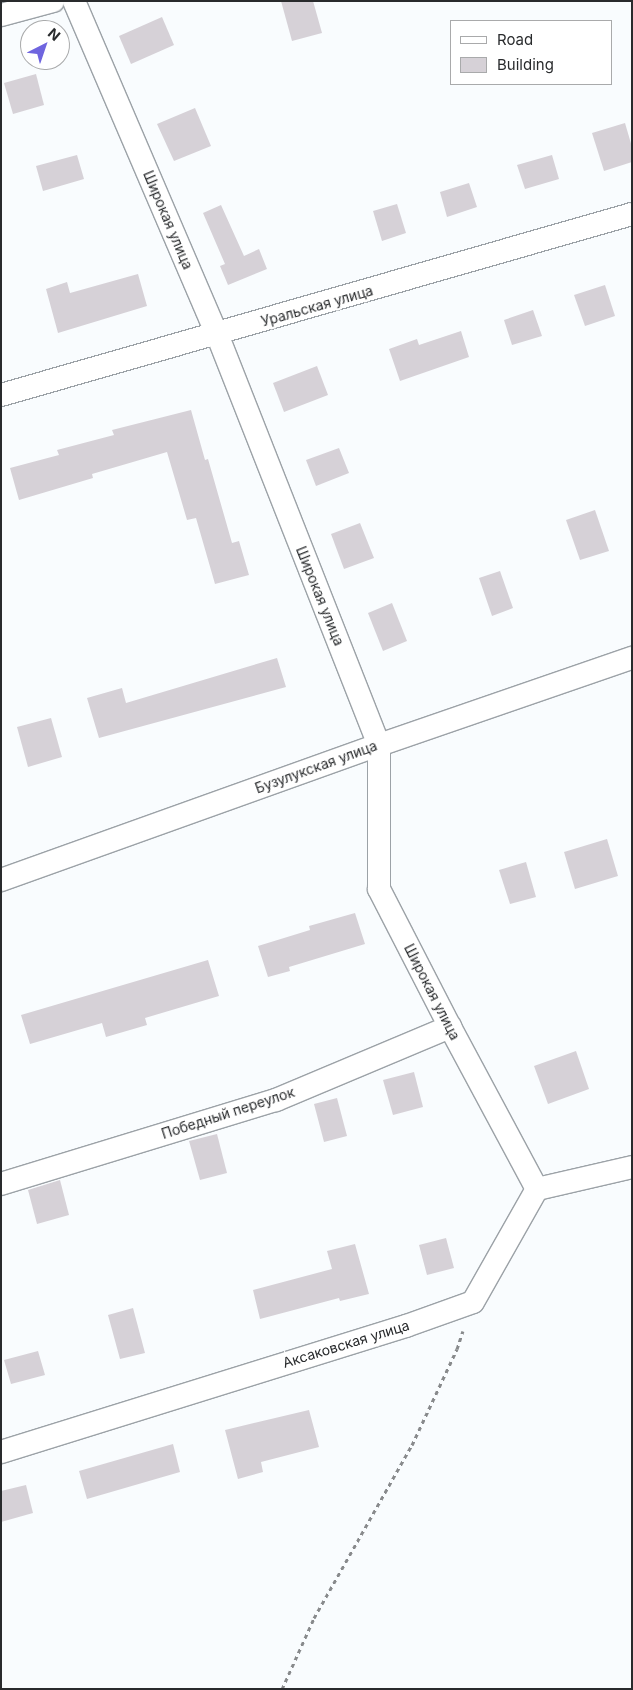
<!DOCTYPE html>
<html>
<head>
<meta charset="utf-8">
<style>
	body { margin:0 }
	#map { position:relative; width:633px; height:1690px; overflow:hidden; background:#f9fcfe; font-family:Inter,sans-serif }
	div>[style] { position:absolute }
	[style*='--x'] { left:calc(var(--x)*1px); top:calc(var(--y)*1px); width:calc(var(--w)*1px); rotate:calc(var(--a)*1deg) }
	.building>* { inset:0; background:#d6d1d7 }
	.path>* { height:3px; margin-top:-1.5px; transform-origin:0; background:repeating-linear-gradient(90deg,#888a8c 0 4px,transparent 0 8px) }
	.roads { filter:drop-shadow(1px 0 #9ca2a7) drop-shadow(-1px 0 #9ca2a7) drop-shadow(0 1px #9ca2a7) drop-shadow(0 -1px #9ca2a7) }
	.street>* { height:22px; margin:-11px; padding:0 11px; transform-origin:11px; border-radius:11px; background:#fff }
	span { translate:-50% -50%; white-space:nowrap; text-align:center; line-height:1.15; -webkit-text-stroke:4.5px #fff; paint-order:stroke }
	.street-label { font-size:14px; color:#292b2d }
	.frame { position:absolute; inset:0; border:2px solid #292b2d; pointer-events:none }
	.legend { position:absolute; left:450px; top:20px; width:162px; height:65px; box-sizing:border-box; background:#fff; border:1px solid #a9aaab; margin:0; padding:6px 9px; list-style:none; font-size:15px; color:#292b2d }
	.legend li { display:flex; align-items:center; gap:10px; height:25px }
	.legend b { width:25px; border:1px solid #a9aaab }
	.north { position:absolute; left:20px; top:20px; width:50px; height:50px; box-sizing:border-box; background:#fff; border:1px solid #a9aaab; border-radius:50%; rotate:41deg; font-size:14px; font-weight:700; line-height:20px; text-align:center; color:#292b2d }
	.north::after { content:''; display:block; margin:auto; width:18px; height:22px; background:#6f65df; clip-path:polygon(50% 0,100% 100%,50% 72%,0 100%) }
</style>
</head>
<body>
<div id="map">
	<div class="building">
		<i style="clip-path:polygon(281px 1px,313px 1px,322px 33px,292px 41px)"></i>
		<i style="clip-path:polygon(162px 17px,174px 45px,131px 64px,119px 36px)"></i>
		<i style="clip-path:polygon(36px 74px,44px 105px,13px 114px,4px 83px)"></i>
		<i style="clip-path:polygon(195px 108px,211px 146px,174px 161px,157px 124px)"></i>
		<i style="clip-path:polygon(625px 123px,632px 147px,632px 162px,604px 171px,592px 133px)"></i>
		<i style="clip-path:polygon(77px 155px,84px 179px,43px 191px,36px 166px)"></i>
		<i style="clip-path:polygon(552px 155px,559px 179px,525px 189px,517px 165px)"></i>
		<i style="clip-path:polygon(469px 183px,477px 207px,447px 217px,440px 192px)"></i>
		<i style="clip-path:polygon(397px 204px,406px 233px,382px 241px,373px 211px)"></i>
		<i style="clip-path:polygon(221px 205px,244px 256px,259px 249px,267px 269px,228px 285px,220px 266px,225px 264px,203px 213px)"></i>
		<i style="clip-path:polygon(138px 274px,147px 306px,58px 333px,46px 289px,67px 282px,70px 293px)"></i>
		<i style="clip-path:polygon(605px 285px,615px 316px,585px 326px,574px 295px)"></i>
		<i style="clip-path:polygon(533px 310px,542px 336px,512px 345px,504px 320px)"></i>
		<i style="clip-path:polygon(461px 331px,469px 357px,400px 381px,389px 349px,417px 339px,419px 345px)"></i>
		<i style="clip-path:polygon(317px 366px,328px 395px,284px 412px,273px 383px)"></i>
		<i style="clip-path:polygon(191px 410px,205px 460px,208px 459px,232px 543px,239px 541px,249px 575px,215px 584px,196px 518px,187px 520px,167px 452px,92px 474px,93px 478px,19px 500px,10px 468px,59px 455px,57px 450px,114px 435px,112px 430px)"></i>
		<i style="clip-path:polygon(339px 448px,349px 473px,316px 486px,306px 460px)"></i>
		<i style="clip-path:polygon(595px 510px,609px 551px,580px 560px,566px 520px)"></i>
		<i style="clip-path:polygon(360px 523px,374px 558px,344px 569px,331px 534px)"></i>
		<i style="clip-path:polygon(500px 571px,513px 608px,492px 616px,479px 578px)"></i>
		<i style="clip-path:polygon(392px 603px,407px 641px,383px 651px,368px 613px)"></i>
		<i style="clip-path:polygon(277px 658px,286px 687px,99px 738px,87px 698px,122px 688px,126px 703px)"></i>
		<i style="clip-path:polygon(51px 718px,62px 757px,28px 767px,17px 727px)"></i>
		<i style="clip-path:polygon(607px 839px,618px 876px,575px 889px,564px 852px)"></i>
		<i style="clip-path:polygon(526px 862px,536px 897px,510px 904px,499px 870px)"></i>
		<i style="clip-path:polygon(355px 913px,365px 944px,289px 967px,290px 971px,268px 977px,258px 946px,310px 930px,309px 926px)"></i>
		<i style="clip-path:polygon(208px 960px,219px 996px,145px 1018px,147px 1025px,106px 1037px,102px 1023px,30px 1044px,21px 1015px)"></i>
		<i style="clip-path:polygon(576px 1051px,589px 1089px,548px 1104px,534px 1066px)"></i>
		<i style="clip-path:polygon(414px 1072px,423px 1107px,393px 1115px,383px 1080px)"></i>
		<i style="clip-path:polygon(337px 1098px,347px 1136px,324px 1142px,314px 1104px)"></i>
		<i style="clip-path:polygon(217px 1134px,227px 1173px,200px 1180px,189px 1141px)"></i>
		<i style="clip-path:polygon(60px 1180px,69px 1215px,37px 1224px,28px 1190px)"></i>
		<i style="clip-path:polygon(446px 1238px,454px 1268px,427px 1275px,419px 1245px)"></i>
		<i style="clip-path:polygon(355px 1244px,369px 1294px,340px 1301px,339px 1298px,260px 1319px,253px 1290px,332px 1269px,327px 1251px)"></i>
		<i style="clip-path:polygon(133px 1308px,145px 1353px,120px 1359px,108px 1315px)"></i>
		<i style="clip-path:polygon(38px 1351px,45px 1375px,11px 1384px,4px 1360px)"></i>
		<i style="clip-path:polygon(309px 1410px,319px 1447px,261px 1462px,263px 1472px,238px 1479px,225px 1430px)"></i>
		<i style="clip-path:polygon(173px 1444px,180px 1472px,87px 1499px,79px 1471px)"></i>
		<i style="clip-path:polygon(26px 1485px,33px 1513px,1px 1522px,1px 1491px)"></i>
	</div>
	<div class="path">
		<i style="--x:282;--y:1689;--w:78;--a:-65.7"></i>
		<i style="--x:314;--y:1618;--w:199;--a:-60.5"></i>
		<i style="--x:412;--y:1445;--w:106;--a:-64.9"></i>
		<i style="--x:457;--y:1349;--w:19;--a:-72"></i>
	</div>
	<div class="roads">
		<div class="street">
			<i style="--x:74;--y:1;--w:362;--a:66.8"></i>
			<i style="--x:217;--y:334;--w:442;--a:68.5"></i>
			<i style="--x:379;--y:745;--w:144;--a:90"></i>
			<i style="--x:379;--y:889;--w:155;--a:62.8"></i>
			<i style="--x:450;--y:1027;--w:184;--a:61.8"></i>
			<i style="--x:1;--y:15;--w:54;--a:-15.1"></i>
			<i style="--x:1;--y:395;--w:656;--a:-16.01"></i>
			<i style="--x:1;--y:880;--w:401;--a:-19.7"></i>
			<i style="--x:379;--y:745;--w:268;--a:-19"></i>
			<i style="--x:1;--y:1184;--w:288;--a:-17"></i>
			<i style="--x:276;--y:1100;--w:189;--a:-22.8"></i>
			<i style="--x:1;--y:1452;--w:424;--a:-17.3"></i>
			<i style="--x:406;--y:1326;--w:71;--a:-19.7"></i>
			<i style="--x:473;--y:1302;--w:130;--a:-60.5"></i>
			<i style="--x:537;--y:1189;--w:98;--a:-13"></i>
		</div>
	</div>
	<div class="street-label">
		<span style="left:168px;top:220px;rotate:67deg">Широкая улица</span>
		<span style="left:317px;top:306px;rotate:-16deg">Уральская улица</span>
		<span style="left:320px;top:596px;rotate:68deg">Широкая улица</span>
		<span style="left:316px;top:767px;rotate:-20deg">Бузулукская улица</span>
		<span style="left:432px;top:992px;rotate:63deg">Широкая улица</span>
		<span style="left:228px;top:1113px;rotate:-18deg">Победный переулок</span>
		<span style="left:346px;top:1344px;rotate:-17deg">Аксаковская улица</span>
	</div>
	<div class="frame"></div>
	<ul class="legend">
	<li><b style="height:6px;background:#fff"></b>Road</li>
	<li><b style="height:14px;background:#d6d1d7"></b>Building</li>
	</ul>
	<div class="north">N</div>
</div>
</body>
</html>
